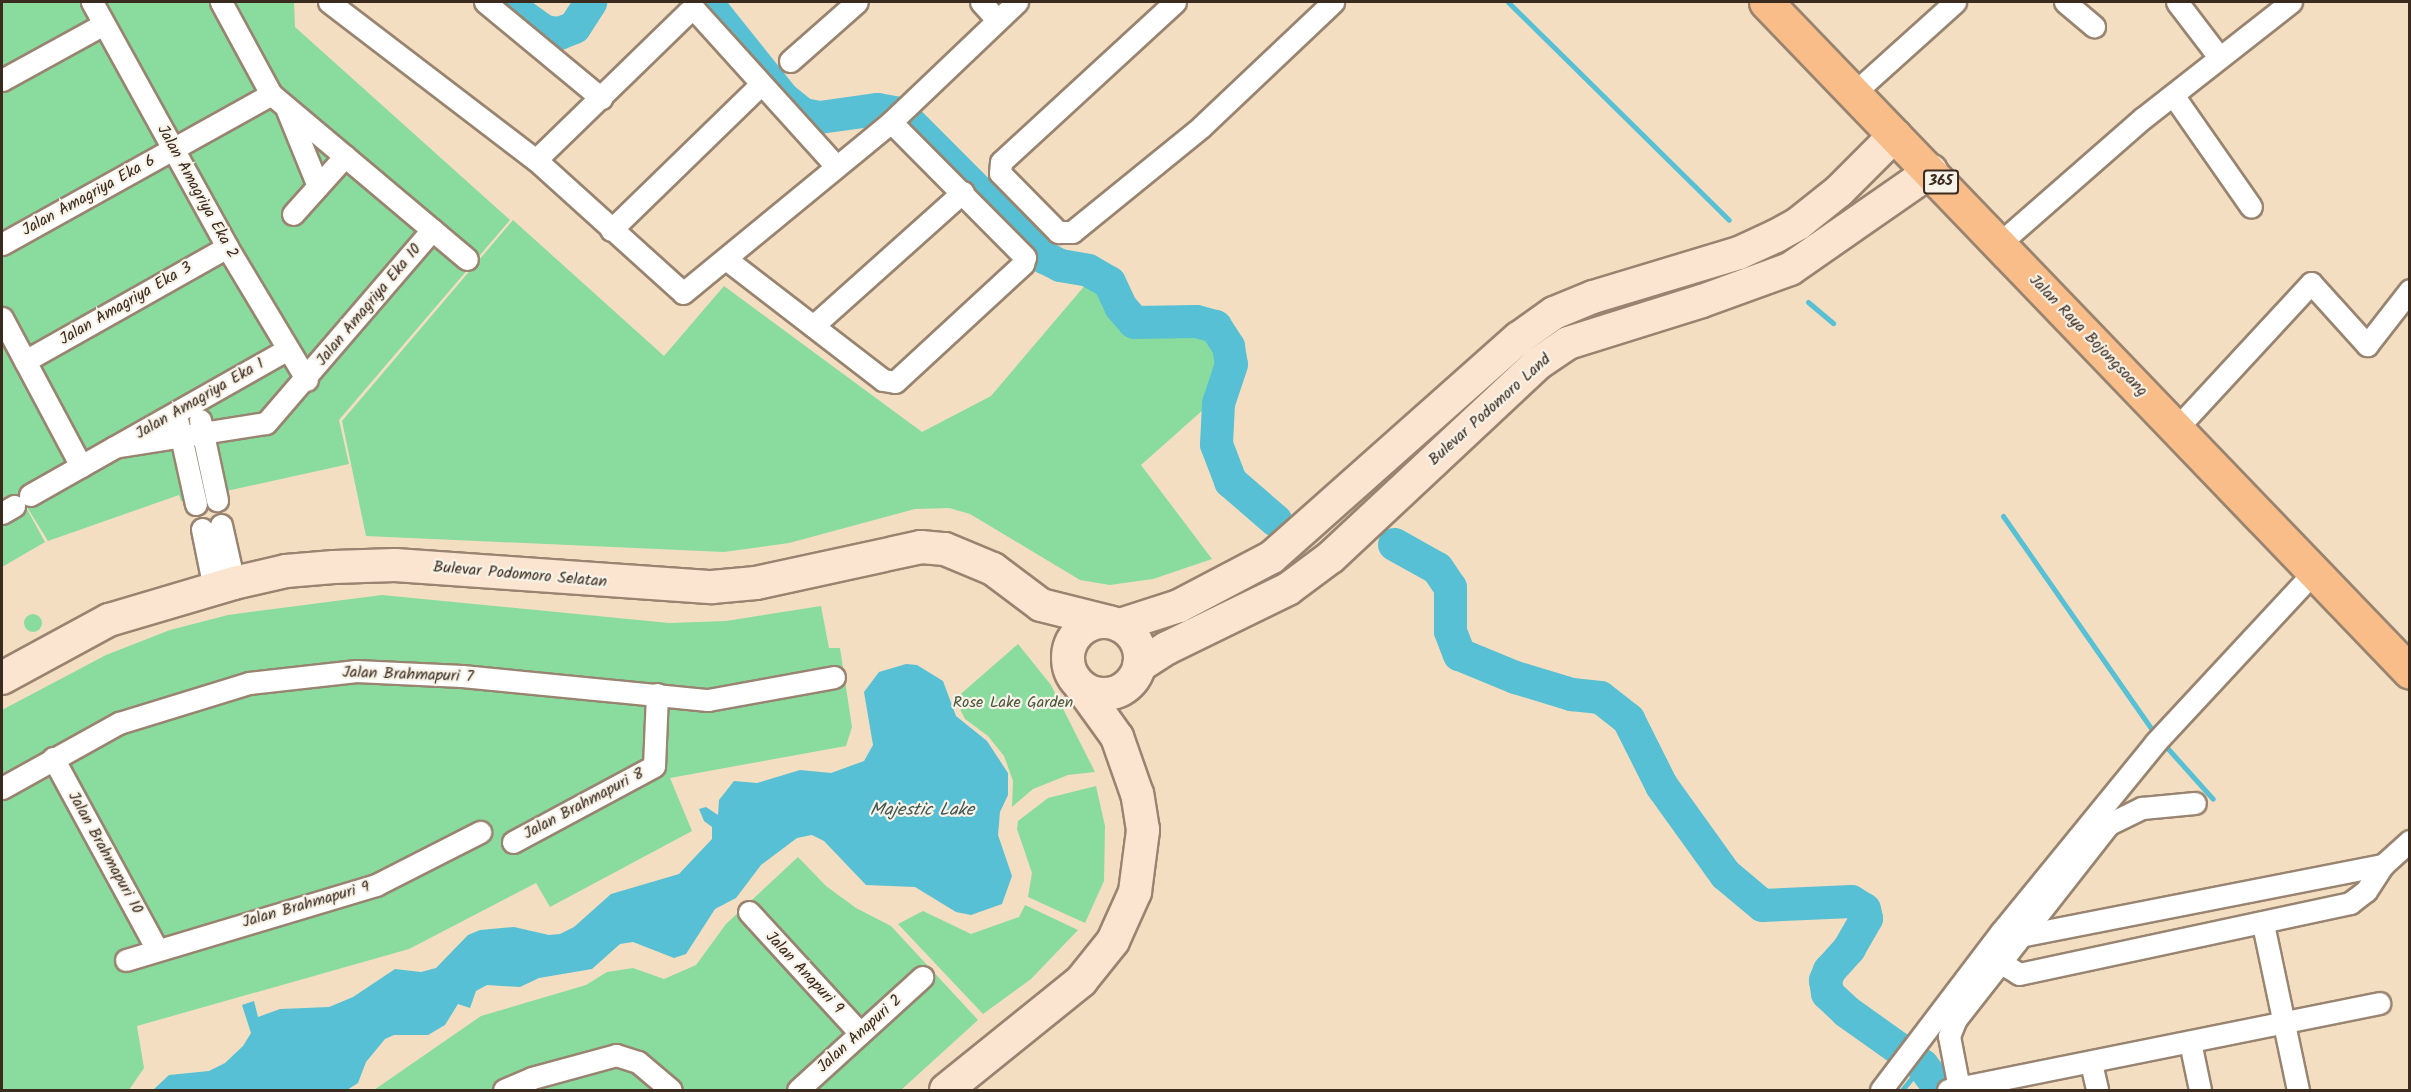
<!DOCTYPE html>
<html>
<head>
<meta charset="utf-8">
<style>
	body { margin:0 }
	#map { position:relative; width:2411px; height:1092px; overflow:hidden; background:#f4dec1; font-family:Kalam,sans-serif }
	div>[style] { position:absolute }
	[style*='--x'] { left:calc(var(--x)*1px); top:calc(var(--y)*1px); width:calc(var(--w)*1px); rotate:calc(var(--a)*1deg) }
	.green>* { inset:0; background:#89dc9e }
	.round { border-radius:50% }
	.water>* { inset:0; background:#57c0d4 }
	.stream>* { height:5px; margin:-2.5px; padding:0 2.5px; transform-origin:2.5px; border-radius:2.5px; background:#57c0d4 }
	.river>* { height:33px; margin:-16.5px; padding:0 16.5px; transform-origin:16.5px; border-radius:16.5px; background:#57c0d4 }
	.roads { filter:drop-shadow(2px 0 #988470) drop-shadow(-2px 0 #988470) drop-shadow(0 2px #988470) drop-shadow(0 -2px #988470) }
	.street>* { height:21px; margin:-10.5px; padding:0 10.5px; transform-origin:10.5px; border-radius:10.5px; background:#fff }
	.secondary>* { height:32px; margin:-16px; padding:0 16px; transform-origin:16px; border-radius:16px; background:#fce5d0 }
	.secondary>.ring { margin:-16px; padding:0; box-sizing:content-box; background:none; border:32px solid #fce5d0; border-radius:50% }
	.primary>* { height:33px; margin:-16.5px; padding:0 16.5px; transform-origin:16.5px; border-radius:16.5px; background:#f8bd89 }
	span { translate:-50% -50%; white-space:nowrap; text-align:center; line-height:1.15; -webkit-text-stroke:4.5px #f7f3e8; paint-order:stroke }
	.shield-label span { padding:2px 4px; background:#f7f3e8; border:2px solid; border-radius:4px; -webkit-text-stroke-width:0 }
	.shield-label { font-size:15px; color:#3b2a1e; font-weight:700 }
	.street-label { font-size:16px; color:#3b2a1e }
	.park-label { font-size:16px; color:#4e563e }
	.water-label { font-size:18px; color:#435755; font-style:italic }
	.frame { position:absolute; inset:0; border:3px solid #3b2a1e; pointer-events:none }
</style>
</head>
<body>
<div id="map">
	<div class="green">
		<i style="clip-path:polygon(2px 2px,294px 2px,295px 27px,510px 220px,339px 420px,349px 464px,181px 501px,179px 495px,48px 541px,17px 491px,45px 542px,2px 567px)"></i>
		<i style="clip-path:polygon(513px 220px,664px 356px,724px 286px,922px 432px,991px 396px,1087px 283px,1081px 274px,1100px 282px,1117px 316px,1135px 330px,1153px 334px,1177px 328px,1204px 329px,1218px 337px,1223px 353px,1221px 380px,1213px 401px,1141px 465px,1212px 559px,1153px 579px,1110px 585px,1080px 580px,970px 514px,949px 508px,915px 509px,789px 543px,724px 552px,366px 536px,342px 421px)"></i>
		<i style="clip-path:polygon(382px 595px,669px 623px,726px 621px,821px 606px,829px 648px,840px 648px,852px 727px,846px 746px,670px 778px,692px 831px,550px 907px,536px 883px,409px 949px,137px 1026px,144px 1068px,129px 1090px,2px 1090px,2px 710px,106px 655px,170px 630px,228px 615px)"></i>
		<i class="round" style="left:24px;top:614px;width:18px;height:18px"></i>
		<i style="clip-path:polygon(1018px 644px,1051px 685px,1095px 772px,1068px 775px,1033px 789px,1012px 807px,1013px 781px,1004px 756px,988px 736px,965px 719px,955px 699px)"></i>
		<i style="clip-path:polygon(1096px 786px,1105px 826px,1104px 881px,1085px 923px,1028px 897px,1032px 873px,1017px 829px,1018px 821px,1048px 798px)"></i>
		<i style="clip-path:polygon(798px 857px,826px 886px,856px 908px,891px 926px,978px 1020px,901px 1090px,374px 1090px,481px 1016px,586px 985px,607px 972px,633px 968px,664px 979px,696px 965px,726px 924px)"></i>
		<i style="clip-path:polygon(1025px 905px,1078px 930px,1031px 979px,983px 1014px,898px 924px,923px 911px,971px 934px,1019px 917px)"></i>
	</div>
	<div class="water">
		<i style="clip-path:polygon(906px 664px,917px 665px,943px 681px,956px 716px,987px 741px,1008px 773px,1008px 795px,1000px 812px,998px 835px,1012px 876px,1002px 904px,971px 915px,956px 912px,915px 887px,866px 885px,824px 841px,812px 835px,797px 838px,761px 865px,736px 898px,715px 909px,686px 954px,674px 958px,633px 942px,620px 944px,592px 969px,539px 978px,520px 987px,487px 985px,476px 991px,470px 1008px,458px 1004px,445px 1025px,428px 1035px,394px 1035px,385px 1039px,366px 1062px,358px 1083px,347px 1090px,153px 1090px,169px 1075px,209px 1071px,225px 1063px,243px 1046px,251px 1033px,242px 1005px,254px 1001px,258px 1017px,280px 1009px,329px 1007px,353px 997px,395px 969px,421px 972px,436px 968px,468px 935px,480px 930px,514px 927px,549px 935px,560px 934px,574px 927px,611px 894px,679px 874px,712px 839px,712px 827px,704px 821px,699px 809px,706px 807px,718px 815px,719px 800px,734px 781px,757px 783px,800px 770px,831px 773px,864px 761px,873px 745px,864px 692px,879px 672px)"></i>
	</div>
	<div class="stream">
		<i style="--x:1508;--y:2;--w:310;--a:44.6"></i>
		<i style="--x:1808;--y:302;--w:33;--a:40"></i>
		<i style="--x:2003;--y:516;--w:267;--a:55.1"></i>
		<i style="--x:2162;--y:742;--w:76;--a:48.2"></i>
		<i style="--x:1902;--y:1090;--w:32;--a:-51"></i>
	</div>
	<div class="river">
		<i style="--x:504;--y:2;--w:49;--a:35.9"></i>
		<i style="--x:544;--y:31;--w:15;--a:8"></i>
		<i style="--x:559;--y:33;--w:16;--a:-22"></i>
		<i style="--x:574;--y:27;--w:30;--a:-57"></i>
		<i style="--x:706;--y:2;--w:123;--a:51.3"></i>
		<i style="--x:783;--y:98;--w:26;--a:39"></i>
		<i style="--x:803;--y:114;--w:16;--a:11"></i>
		<i style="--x:819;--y:117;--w:59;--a:-7.9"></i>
		<i style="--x:877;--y:109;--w:23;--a:10"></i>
		<i style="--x:900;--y:113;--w:204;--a:45"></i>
		<i style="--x:1044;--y:257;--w:18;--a:27"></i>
		<i style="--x:1060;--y:265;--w:28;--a:10"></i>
		<i style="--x:1088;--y:270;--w:24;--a:30"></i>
		<i style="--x:1109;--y:282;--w:26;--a:65"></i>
		<i style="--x:1120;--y:306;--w:21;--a:49"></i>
		<i style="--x:1134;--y:322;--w:62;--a:-0.9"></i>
		<i style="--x:1196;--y:321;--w:20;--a:15"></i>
		<i style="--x:1215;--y:326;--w:24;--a:57"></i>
		<i style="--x:1228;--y:346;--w:18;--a:81"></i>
		<i style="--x:1231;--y:364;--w:41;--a:108.4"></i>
		<i style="--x:1218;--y:403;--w:41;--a:92.8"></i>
		<i style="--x:1216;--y:444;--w:40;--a:69"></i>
		<i style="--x:1230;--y:481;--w:60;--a:40.9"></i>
		<i style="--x:1394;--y:544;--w:49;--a:29.2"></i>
		<i style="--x:1437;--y:568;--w:23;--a:56"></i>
		<i style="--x:1450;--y:587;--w:44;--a:90"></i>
		<i style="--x:1450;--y:631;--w:25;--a:69"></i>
		<i style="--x:1459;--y:654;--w:61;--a:22.3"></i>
		<i style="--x:1515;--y:677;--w:59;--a:16.9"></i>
		<i style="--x:1571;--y:694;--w:29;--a:6"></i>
		<i style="--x:1600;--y:697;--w:36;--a:38"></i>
		<i style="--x:1628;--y:719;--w:74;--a:63.4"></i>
		<i style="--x:1661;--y:785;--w:110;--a:54.3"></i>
		<i style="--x:1725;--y:874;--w:48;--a:40"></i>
		<i style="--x:1762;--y:905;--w:89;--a:-2.6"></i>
		<i style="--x:1851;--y:901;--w:15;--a:32"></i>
		<i style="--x:1864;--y:909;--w:9;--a:77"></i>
		<i style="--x:1866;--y:918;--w:34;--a:120"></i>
		<i style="--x:1849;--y:948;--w:30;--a:132"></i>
		<i style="--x:1829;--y:970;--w:11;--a:112"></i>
		<i style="--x:1825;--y:980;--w:13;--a:81"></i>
		<i style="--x:1827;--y:993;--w:26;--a:43"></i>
		<i style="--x:1846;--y:1011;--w:93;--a:35.4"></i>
		<i style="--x:1922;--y:1065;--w:31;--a:53"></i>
	</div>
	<div class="roads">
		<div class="street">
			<i style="--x:92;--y:2;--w:280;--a:61.1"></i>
			<i style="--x:227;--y:247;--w:155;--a:59"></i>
			<i style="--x:221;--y:2;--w:105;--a:61.5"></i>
			<i style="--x:271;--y:94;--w:256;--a:40.1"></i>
			<i style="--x:329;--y:2;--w:260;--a:37.4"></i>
			<i style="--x:485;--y:2;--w:151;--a:39.6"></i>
			<i style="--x:981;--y:2;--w:24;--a:48"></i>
			<i style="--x:1175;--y:2;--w:236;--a:137.4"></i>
			<i style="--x:1001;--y:162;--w:11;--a:95"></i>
			<i style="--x:1000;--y:173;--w:83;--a:45.5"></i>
			<i style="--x:1058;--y:232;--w:14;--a:0"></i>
			<i style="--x:1072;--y:232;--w:166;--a:-39.1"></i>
			<i style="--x:1201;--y:127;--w:182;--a:-43.4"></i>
			<i style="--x:2065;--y:2;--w:38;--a:40"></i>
			<i style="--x:2177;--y:2;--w:69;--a:52.6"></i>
			<i style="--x:790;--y:61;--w:89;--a:-41.4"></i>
			<i style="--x:2;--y:80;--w:116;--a:-28.8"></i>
			<i style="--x:1854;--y:93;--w:136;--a:-42"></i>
			<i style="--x:2173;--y:95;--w:136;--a:55.1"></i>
			<i style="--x:287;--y:110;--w:82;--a:67.8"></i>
			<i style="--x:836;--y:166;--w:210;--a:-132.1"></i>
			<i style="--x:695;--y:10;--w:7;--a:164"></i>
			<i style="--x:688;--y:12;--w:212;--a:135.8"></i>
			<i style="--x:536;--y:160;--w:198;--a:42.1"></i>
			<i style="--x:683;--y:293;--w:269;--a:-39.4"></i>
			<i style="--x:891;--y:122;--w:174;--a:-43.6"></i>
			<i style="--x:293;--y:214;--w:78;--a:-48.1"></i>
			<i style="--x:611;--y:230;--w:208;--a:-44.2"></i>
			<i style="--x:2000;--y:243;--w:190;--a:-41.2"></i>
			<i style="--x:2143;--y:118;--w:188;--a:-38.1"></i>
			<i style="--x:2;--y:244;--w:308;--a:-29.1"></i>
			<i style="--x:726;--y:259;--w:198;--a:37.6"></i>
			<i style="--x:883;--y:380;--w:12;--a:9"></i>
			<i style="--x:895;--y:382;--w:174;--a:-42.7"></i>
			<i style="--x:1023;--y:264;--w:7;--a:-74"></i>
			<i style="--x:1025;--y:257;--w:190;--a:-134.8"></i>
			<i style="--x:2;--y:318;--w:168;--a:61.9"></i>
			<i style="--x:813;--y:326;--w:201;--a:-41.8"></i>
			<i style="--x:25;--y:361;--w:232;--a:-29.4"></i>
			<i style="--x:200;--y:420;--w:82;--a:78"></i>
			<i style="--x:178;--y:423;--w:83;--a:77.5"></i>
			<i style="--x:2176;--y:429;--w:199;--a:-47.2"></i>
			<i style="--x:2311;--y:283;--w:84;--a:47.9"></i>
			<i style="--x:2367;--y:345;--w:70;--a:-52"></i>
			<i style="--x:114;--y:447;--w:154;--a:-9"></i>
			<i style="--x:266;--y:423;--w:255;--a:-49.3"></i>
			<i style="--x:30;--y:495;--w:294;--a:-29.5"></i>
			<i style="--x:2;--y:513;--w:14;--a:-30"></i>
			<i style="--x:221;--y:525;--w:59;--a:77.4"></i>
			<i style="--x:202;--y:529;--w:60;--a:78.5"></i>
			<i style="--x:53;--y:758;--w:216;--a:61.5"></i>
			<i style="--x:2;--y:788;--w:134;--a:-29.1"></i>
			<i style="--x:119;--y:723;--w:136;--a:-17.1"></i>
			<i style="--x:249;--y:683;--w:108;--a:-6.4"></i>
			<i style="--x:356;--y:671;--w:106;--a:2.7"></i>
			<i style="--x:462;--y:676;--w:247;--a:5.6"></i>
			<i style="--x:708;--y:700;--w:128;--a:-10.3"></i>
			<i style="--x:513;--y:842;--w:160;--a:-28.3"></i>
			<i style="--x:654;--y:766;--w:72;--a:-87.6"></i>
			<i style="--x:749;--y:912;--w:164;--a:47.5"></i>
			<i style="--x:2263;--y:924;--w:170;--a:78.1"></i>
			<i style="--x:2020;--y:936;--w:370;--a:-11.1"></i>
			<i style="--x:126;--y:960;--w:261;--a:-16.7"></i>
			<i style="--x:376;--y:885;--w:117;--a:-27"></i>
			<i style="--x:2000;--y:962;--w:22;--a:32"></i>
			<i style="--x:2019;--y:974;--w:339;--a:-12.1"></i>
			<i style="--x:2350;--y:903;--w:20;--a:-37"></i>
			<i style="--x:2366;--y:891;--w:31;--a:-57"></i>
			<i style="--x:2383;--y:865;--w:36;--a:-42"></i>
			<i style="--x:2190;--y:1042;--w:49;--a:78.2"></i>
			<i style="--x:2091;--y:1063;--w:28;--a:77"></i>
			<i style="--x:1959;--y:1088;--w:53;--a:-100.9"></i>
			<i style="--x:1949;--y:1036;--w:18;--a:-68"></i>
			<i style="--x:1956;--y:1019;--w:248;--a:-51.9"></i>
			<i style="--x:2109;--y:824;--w:37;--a:-26"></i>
			<i style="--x:2142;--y:808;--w:53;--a:-5.4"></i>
			<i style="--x:504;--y:1090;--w:30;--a:-23"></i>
			<i style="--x:532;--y:1078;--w:87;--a:-15.3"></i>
			<i style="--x:616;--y:1055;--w:23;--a:18"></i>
			<i style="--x:638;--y:1062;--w:43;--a:40.3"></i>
			<i style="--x:798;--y:1090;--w:168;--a:-42.3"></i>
			<i style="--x:1881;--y:1090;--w:198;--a:-52.8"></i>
			<i style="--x:2001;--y:932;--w:244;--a:-50.8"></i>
			<i style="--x:2155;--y:743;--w:233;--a:-47.1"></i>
			<i style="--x:1948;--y:1090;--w:440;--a:-11.4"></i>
		</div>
		<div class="secondary">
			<i class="ring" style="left:1068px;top:622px;width:40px;height:40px"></i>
			<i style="--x:1120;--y:625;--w:62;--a:-17.9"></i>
			<i style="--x:1179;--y:606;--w:105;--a:-27.8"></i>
			<i style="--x:1272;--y:557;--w:330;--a:-41.6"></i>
			<i style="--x:1519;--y:338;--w:43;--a:-35.5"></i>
			<i style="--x:1554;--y:313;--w:42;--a:-22.3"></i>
			<i style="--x:1593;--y:297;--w:152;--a:-16.8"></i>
			<i style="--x:1739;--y:253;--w:41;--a:-24.7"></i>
			<i style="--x:1776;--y:236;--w:26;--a:-29"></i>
			<i style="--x:1799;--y:223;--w:51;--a:-38.7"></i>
			<i style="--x:1839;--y:191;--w:79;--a:-45"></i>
			<i style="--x:1139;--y:666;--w:33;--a:-33"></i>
			<i style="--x:1167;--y:648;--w:135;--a:-26"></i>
			<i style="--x:1288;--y:589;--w:54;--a:-36.7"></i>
			<i style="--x:1331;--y:557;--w:282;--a:-43.1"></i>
			<i style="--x:1537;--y:364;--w:37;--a:-34"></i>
			<i style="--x:1568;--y:343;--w:140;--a:-17.4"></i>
			<i style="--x:1702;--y:301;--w:94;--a:-20"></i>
			<i style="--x:1790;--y:269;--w:172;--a:-34.8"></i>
			<i style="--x:2;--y:678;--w:122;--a:-28.5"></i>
			<i style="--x:109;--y:620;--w:130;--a:-16.5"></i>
			<i style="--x:234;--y:583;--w:53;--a:-13"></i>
			<i style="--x:286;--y:571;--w:48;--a:-4.8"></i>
			<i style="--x:334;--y:567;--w:61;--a:-1.9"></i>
			<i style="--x:395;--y:565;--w:318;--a:4"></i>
			<i style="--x:712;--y:587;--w:44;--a:-5.2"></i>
			<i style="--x:756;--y:583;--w:169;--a:-12.3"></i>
			<i style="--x:921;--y:547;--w:24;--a:5"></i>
			<i style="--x:945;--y:549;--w:52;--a:22.6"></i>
			<i style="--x:993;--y:569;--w:60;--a:36.9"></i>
			<i style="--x:1041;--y:605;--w:70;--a:14"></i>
			<i style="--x:946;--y:1090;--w:174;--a:-38.9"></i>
			<i style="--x:1081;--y:981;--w:51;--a:-51.3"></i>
			<i style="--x:1113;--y:941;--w:54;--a:-65.8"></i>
			<i style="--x:1135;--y:892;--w:63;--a:-82.6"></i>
			<i style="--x:1143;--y:830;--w:36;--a:-99"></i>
			<i style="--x:1137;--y:794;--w:60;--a:-109.3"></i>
			<i style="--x:1117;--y:737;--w:62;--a:-125.8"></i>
		</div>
		<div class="primary">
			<i style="--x:1766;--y:2;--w:929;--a:46.13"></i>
		</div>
	</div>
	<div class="shield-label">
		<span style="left:1941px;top:182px">365</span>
	</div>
	<div class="street-label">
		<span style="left:197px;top:192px;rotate:61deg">Jalan Amagriya Eka 2</span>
		<span style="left:89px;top:196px;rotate:-29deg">Jalan Amagriya Eka 6</span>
		<span style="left:126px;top:304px;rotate:-30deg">Jalan Amagriya Eka 3</span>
		<span style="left:369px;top:305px;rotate:-50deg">Jalan Amagriya Eka 10</span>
		<span style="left:2088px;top:336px;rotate:46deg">Jalan Raya Bojongsoang</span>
		<span style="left:200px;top:399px;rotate:-30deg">Jalan Amagriya Eka 1</span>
		<span style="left:1490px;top:410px;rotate:-42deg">Bulevar Podomoro Land</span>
		<span style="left:520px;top:575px;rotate:5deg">Bulevar Podomoro Selatan</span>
		<span style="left:408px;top:675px;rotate:2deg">Jalan Brahmapuri 7</span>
		<span style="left:584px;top:804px;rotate:-28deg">Jalan Brahmapuri 8</span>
		<span style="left:105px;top:853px;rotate:61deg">Jalan Brahmapuri 10</span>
		<span style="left:306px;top:905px;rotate:-16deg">Jalan Brahmapuri 9</span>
		<span style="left:804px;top:973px;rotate:47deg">Jalan Anapuri 9</span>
		<span style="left:860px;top:1034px;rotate:-42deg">Jalan Anapuri 2</span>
	</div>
	<div class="park-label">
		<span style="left:1013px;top:703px">Rose Lake Garden</span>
	</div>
	<div class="water-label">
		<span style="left:922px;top:811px">Majestic Lake</span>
	</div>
	<div class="frame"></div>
</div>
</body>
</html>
